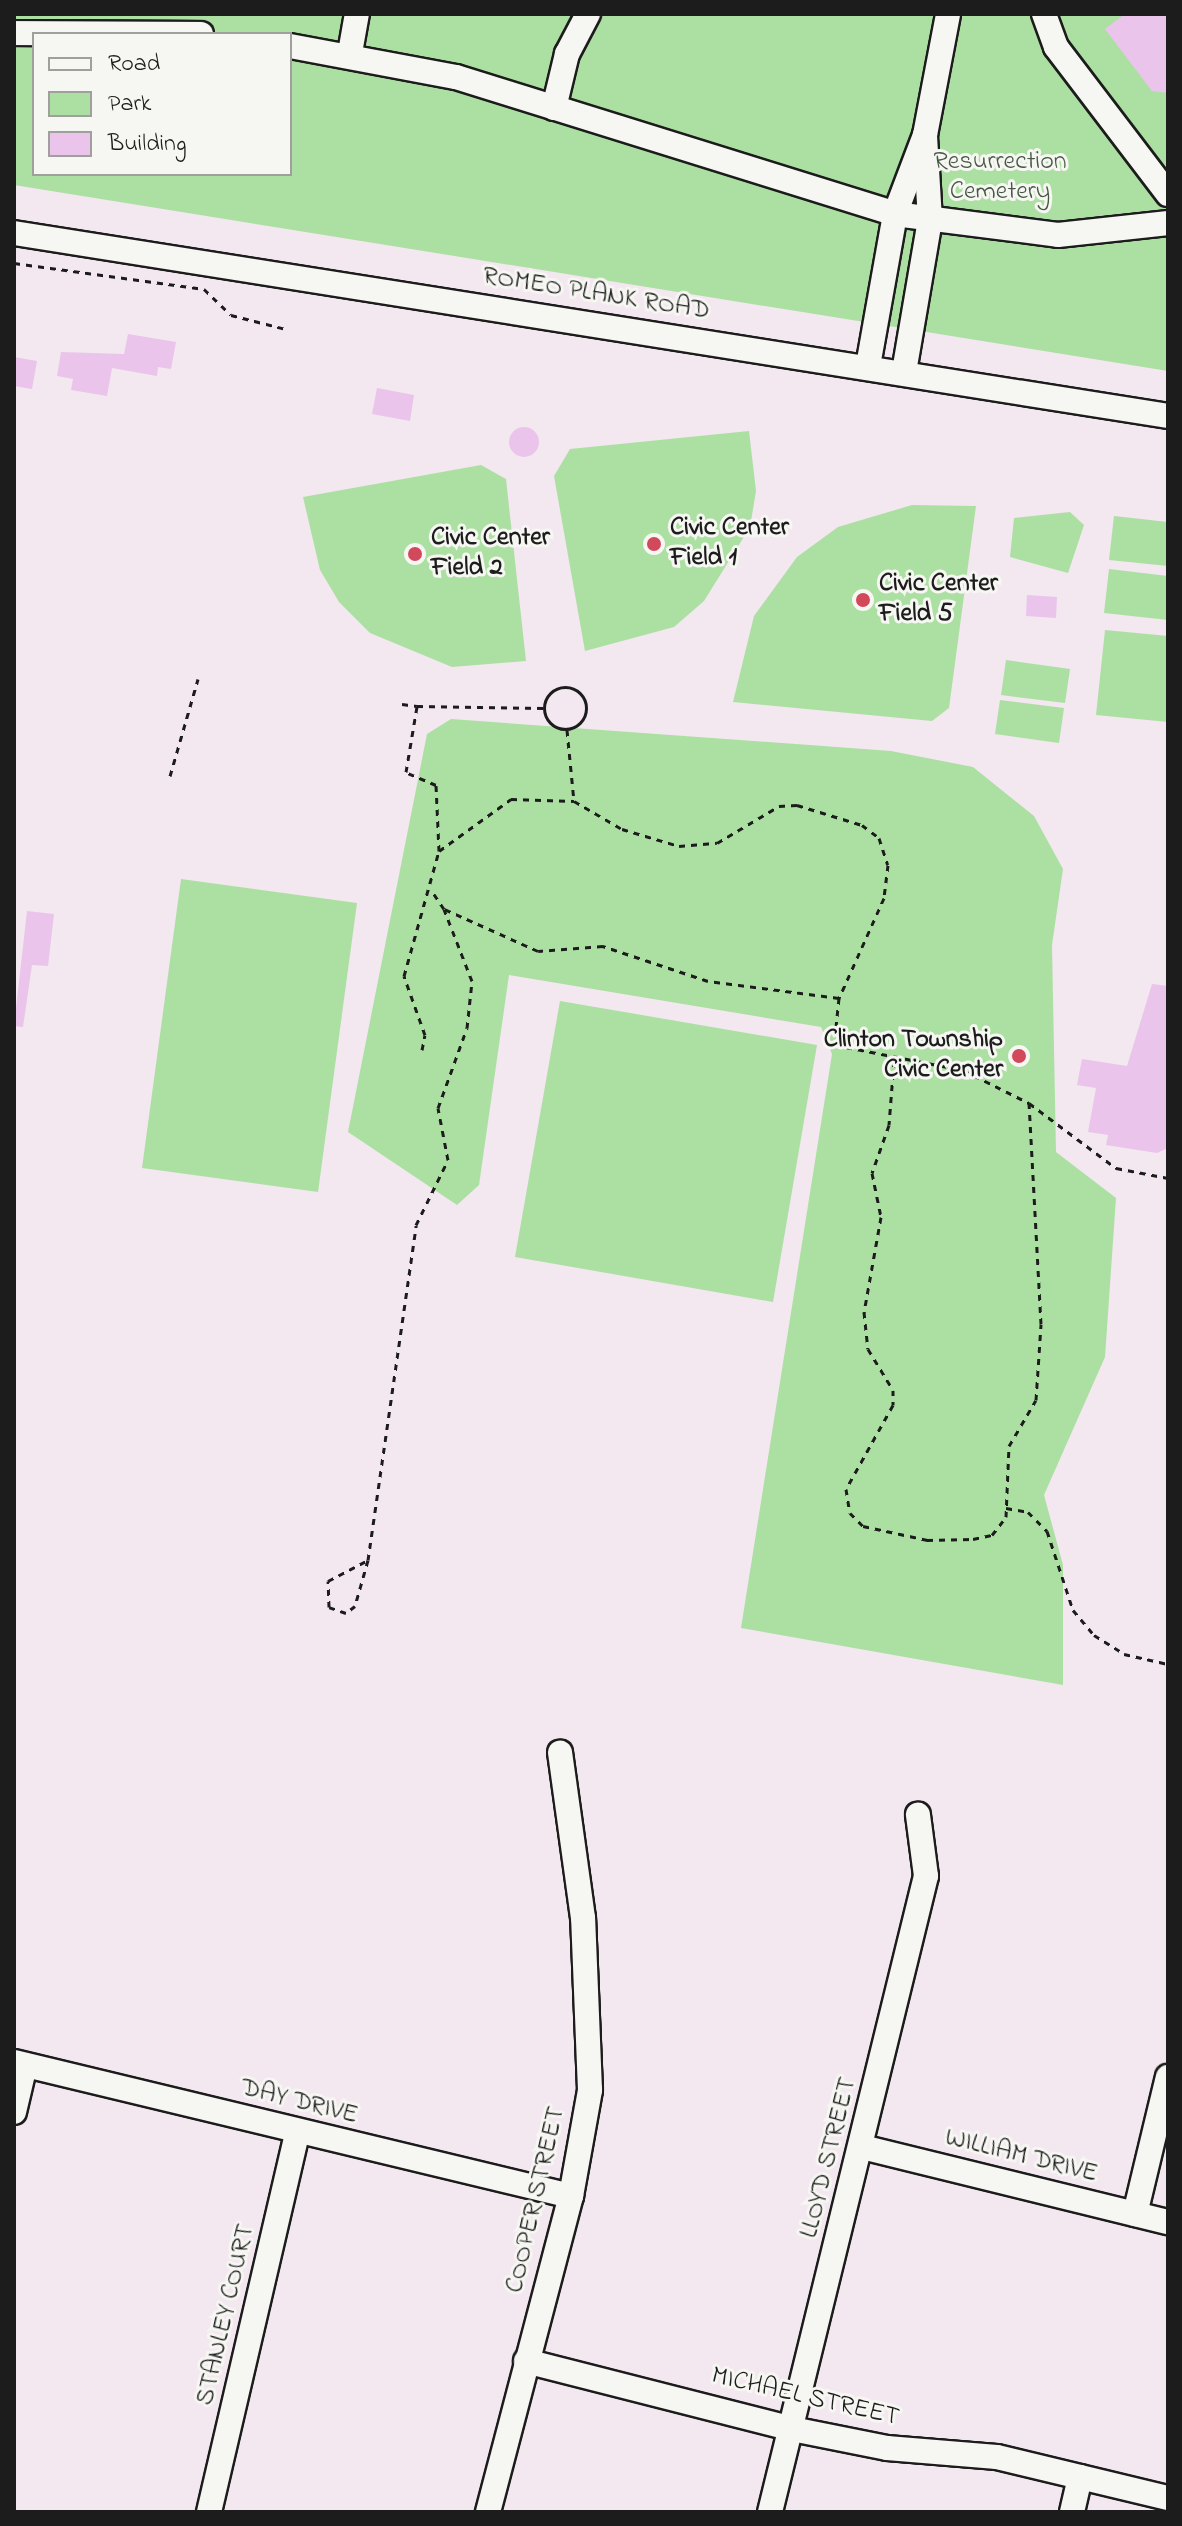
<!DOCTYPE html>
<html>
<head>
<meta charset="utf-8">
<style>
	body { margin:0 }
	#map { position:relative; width:1182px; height:2526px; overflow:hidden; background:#f3e7f0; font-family:"Indie Flower",sans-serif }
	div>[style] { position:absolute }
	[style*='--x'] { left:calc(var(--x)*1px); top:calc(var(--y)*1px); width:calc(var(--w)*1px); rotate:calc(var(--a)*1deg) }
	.green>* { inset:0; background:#ace0a2 }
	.building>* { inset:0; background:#ebc4ec }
	.round { border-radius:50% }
	.path>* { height:3px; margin-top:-1.5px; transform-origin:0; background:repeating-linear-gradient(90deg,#1c1c1c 0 6px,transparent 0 12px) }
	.path>.ring { margin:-1.5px; padding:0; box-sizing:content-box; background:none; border:3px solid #1c1c1c; border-radius:50% }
	.roads { filter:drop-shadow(2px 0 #1c1c1c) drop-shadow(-2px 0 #1c1c1c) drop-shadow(0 2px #1c1c1c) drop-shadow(0 -2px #1c1c1c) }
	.minor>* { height:24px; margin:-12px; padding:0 12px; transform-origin:12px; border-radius:12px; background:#f6f6f2 }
	.dots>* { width:22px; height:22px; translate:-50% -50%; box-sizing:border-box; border:4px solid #f6f6f2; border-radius:50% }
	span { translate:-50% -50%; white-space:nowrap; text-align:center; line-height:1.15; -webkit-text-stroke:6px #f6f6f2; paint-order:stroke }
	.park-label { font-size:26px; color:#475744 }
	.street-label { font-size:26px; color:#1c1c1c }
	.poi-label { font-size:26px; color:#1c1c1c; font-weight:700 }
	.left { translate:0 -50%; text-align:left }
	.right { translate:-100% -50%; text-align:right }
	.frame { position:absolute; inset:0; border:16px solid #1c1c1c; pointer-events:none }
	.legend { position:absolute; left:32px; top:32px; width:260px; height:144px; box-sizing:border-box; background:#f6f6f2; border:2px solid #9f9f9c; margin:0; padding:10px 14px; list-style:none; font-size:24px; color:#1c1c1c }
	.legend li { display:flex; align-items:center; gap:16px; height:40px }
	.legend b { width:40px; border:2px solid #9f9f9c }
</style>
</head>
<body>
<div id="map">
	<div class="green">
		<i style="clip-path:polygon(evenodd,14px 14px,1168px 14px,1168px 371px,14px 185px,14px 14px,34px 34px,290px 34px,290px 174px,34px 174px,34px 34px)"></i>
		<i style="clip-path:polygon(749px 431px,756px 491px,750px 527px,704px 601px,674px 627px,585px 651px,554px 476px,570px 449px)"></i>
		<i style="clip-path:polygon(481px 465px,506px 479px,526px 661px,452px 667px,370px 633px,339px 602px,320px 570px,303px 497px)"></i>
		<i style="clip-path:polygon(912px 505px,976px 506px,949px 708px,932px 721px,733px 702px,754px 616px,797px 557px,838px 527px)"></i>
		<i style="clip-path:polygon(1070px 512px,1084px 525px,1068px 573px,1010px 557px,1014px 518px)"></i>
		<i style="clip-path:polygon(1114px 516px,1168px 522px,1168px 566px,1109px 560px)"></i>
		<i style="clip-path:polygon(1109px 569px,1168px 576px,1168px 620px,1104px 613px)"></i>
		<i style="clip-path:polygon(1105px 630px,1168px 636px,1168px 722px,1096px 715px)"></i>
		<i style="clip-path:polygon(1006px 660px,1070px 669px,1065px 703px,1001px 695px)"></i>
		<i style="clip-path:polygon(1000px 700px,1064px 708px,1059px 743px,995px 734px)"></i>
		<i style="clip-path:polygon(451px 719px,891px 751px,973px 767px,1034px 816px,1063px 869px,1052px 945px,1056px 1152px,1116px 1198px,1105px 1357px,1044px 1495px,1063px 1565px,1063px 1685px,741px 1628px,832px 1054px,821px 1027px,509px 975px,479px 1185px,457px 1205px,348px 1132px,427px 734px)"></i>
		<i style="clip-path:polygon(181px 879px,357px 903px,318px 1192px,142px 1168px)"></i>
		<i style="clip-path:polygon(560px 1001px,817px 1045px,773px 1302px,515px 1257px)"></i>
	</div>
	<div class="building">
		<i style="clip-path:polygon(1125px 14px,1168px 14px,1168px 93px,1152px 91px,1105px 29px)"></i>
		<i style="clip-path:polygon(128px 334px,176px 342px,171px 369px,158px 367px,157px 376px,112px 368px,107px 396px,71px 390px,73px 379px,57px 376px,61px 352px,124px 354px)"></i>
		<i style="clip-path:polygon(14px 357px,37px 361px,32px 389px,14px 386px)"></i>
		<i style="clip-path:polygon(377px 388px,414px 395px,410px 421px,372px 414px)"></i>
		<i class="round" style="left:509px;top:427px;width:30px;height:30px"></i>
		<i style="clip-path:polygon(1027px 595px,1057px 597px,1056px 618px,1026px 616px)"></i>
		<i style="clip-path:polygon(27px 911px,54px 914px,48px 966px,32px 965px,23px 1027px,14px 1026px)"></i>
		<i style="clip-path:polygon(1152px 984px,1168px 986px,1168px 1148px,1157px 1153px,1106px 1145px,1108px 1135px,1088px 1132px,1096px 1088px,1077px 1085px,1082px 1059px,1127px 1066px)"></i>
	</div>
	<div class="path">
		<i style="--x:14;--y:263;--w:192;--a:7.8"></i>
		<i style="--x:204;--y:289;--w:37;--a:44"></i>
		<i style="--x:231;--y:315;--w:57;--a:14.3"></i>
		<i class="ring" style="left:544px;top:687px;width:39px;height:39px"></i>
		<i style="--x:402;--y:704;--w:15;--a:8"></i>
		<i style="--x:567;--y:730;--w:71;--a:84.4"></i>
		<i style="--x:170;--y:776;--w:101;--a:-73.9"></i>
		<i style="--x:439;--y:851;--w:66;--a:-92.6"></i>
		<i style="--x:436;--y:785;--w:33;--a:-157"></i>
		<i style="--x:406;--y:772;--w:67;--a:-80.5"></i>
		<i style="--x:417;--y:706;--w:127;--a:0.9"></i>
		<i style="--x:839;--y:998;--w:30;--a:96"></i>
		<i style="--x:836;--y:1028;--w:21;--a:62"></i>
		<i style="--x:846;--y:1047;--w:119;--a:11.1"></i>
		<i style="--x:963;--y:1070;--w:74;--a:26.6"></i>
		<i style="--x:1029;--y:1103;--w:109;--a:36.8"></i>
		<i style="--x:1116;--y:1168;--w:53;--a:10.9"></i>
		<i style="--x:422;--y:1050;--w:15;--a:-79"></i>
		<i style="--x:425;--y:1035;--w:63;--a:-109.6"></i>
		<i style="--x:404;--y:976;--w:130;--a:-74.4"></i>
		<i style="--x:439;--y:851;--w:89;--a:-35.8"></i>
		<i style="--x:511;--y:799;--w:63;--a:1.8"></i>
		<i style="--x:574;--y:801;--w:56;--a:30.3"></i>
		<i style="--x:622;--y:829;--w:59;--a:16.6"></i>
		<i style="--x:679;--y:846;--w:38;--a:-5"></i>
		<i style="--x:717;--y:843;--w:72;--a:-30.8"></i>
		<i style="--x:779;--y:806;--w:18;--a:-3"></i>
		<i style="--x:797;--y:805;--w:68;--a:17.1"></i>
		<i style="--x:862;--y:825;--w:21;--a:37"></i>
		<i style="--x:879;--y:838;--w:28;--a:72"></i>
		<i style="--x:888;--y:865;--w:33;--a:97"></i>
		<i style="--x:884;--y:898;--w:110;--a:114.2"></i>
		<i style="--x:839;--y:998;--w:132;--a:-172.6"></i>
		<i style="--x:708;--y:981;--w:111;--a:-161.6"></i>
		<i style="--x:603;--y:946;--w:65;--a:175.6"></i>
		<i style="--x:538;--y:951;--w:103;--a:-155.9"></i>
		<i style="--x:444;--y:909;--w:23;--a:-124"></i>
		<i style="--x:894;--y:1061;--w:64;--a:94.5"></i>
		<i style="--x:889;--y:1125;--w:51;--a:109.5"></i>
		<i style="--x:872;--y:1173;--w:45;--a:78.4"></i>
		<i style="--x:881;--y:1217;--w:97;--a:100.1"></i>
		<i style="--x:864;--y:1312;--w:37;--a:84"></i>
		<i style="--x:868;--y:1349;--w:48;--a:58.6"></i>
		<i style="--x:893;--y:1390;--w:15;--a:90"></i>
		<i style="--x:893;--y:1405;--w:96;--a:119.2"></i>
		<i style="--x:846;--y:1489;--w:24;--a:81"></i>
		<i style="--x:850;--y:1513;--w:18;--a:45"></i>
		<i style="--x:863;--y:1526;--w:66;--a:12.3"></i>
		<i style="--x:927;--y:1540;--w:46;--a:-1.2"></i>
		<i style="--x:973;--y:1539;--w:19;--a:-12"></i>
		<i style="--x:992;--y:1535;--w:23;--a:-52"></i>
		<i style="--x:1006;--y:1517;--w:71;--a:-87.6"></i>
		<i style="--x:1009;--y:1446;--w:53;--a:-59.6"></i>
		<i style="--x:1036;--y:1400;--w:76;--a:-86.2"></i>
		<i style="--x:1041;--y:1324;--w:221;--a:-93.1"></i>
		<i style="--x:1006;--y:1508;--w:22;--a:10"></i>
		<i style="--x:1028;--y:1512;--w:27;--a:45"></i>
		<i style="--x:1047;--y:1531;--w:83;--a:71.8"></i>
		<i style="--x:1073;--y:1610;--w:33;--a:50"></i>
		<i style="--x:1094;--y:1635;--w:36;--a:32"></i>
		<i style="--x:1124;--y:1654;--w:45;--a:12.8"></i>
		<i style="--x:368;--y:1560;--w:48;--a:105.8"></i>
		<i style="--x:355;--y:1606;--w:11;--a:142"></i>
		<i style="--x:346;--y:1613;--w:18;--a:-161"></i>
		<i style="--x:329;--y:1607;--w:26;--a:-92"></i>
		<i style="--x:328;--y:1581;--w:45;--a:-27.7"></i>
		<i style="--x:368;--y:1560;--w:338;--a:-81.8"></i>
		<i style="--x:416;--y:1225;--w:72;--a:-63.8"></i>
		<i style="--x:448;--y:1160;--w:53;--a:-100.9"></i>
		<i style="--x:438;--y:1108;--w:85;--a:-70.1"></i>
		<i style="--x:467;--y:1028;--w:47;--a:-83.9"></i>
		<i style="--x:472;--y:981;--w:77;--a:-111.3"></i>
	</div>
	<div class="roads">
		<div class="minor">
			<i style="--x:1044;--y:14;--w:35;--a:70"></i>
			<i style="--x:1056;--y:47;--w:185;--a:52.7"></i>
			<i style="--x:14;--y:33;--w:187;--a:0.3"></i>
			<i style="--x:290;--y:46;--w:169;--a:10.6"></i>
			<i style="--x:456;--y:77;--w:460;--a:17.3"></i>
			<i style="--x:895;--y:214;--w:164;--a:7.3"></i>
			<i style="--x:1058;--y:235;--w:111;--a:-6.2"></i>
			<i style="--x:350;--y:53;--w:40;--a:-80"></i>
			<i style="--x:554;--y:108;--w:56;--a:-76.5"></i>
			<i style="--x:567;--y:54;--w:45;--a:-62.3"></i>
			<i style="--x:14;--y:233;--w:1168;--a:9.01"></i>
			<i style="--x:868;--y:366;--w:154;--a:-79.9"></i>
			<i style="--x:895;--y:214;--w:85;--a:-69.2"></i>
			<i style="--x:925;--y:135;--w:123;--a:-79.2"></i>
			<i style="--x:904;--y:372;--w:154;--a:-80.3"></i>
			<i style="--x:930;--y:220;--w:85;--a:-93.4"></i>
			<i style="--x:14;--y:2062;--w:573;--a:13.53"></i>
			<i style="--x:14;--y:2112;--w:48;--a:-76.8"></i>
			<i style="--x:862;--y:2147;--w:315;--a:13.8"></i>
			<i style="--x:1135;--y:2214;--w:141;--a:-76.5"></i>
			<i style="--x:526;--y:2361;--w:275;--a:14.3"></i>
			<i style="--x:792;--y:2429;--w:97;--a:11.3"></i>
			<i style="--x:887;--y:2448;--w:110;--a:4.7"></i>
			<i style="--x:997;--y:2457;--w:176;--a:13.5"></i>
			<i style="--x:209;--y:2512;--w:391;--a:-76.9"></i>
			<i style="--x:488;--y:2512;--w:327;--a:-75.3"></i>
			<i style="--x:571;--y:2196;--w:108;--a:-79.8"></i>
			<i style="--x:590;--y:2090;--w:172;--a:-92.3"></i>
			<i style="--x:583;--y:1918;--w:167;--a:-97.9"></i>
			<i style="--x:770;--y:2512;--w:655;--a:-76.22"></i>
			<i style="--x:926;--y:1876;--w:62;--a:-97.5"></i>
			<i style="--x:1072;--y:2512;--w:36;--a:-77"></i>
		</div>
	</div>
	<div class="dots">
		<i style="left:654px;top:544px;background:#d1495b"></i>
		<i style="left:415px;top:554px;background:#d1495b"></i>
		<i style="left:863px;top:600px;background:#d1495b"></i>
		<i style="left:1019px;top:1056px;background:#d1495b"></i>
	</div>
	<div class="park-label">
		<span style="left:1000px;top:178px">Resurrection<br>Cemetery</span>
	</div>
	<div class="street-label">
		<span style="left:596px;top:295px;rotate:9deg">ROMEO PLANK ROAD</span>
		<span style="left:299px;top:2103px;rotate:14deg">DAY DRIVE</span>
		<span style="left:1021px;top:2157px;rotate:14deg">WILLIAM DRIVE</span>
		<span style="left:830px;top:2158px;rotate:-76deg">LLOYD STREET</span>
		<span style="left:537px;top:2200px;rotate:-77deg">COOPER STREET</span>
		<span style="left:227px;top:2315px;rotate:-77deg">STANLEY COURT</span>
		<span style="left:805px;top:2398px;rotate:13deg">MICHAEL STREET</span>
	</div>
	<div class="poi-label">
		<span class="left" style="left:670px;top:544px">Civic Center<br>Field 1</span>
		<span class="left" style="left:431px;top:554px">Civic Center<br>Field 2</span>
		<span class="left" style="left:879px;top:600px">Civic Center<br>Field 5</span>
		<span class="right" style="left:1003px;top:1056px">Clinton Township<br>Civic Center</span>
	</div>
	<div class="frame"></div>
	<ul class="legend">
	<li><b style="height:10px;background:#f6f6f2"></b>Road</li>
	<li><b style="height:22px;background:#ace0a2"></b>Park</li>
	<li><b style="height:22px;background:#ebc4ec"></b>Building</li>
	</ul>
</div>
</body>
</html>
